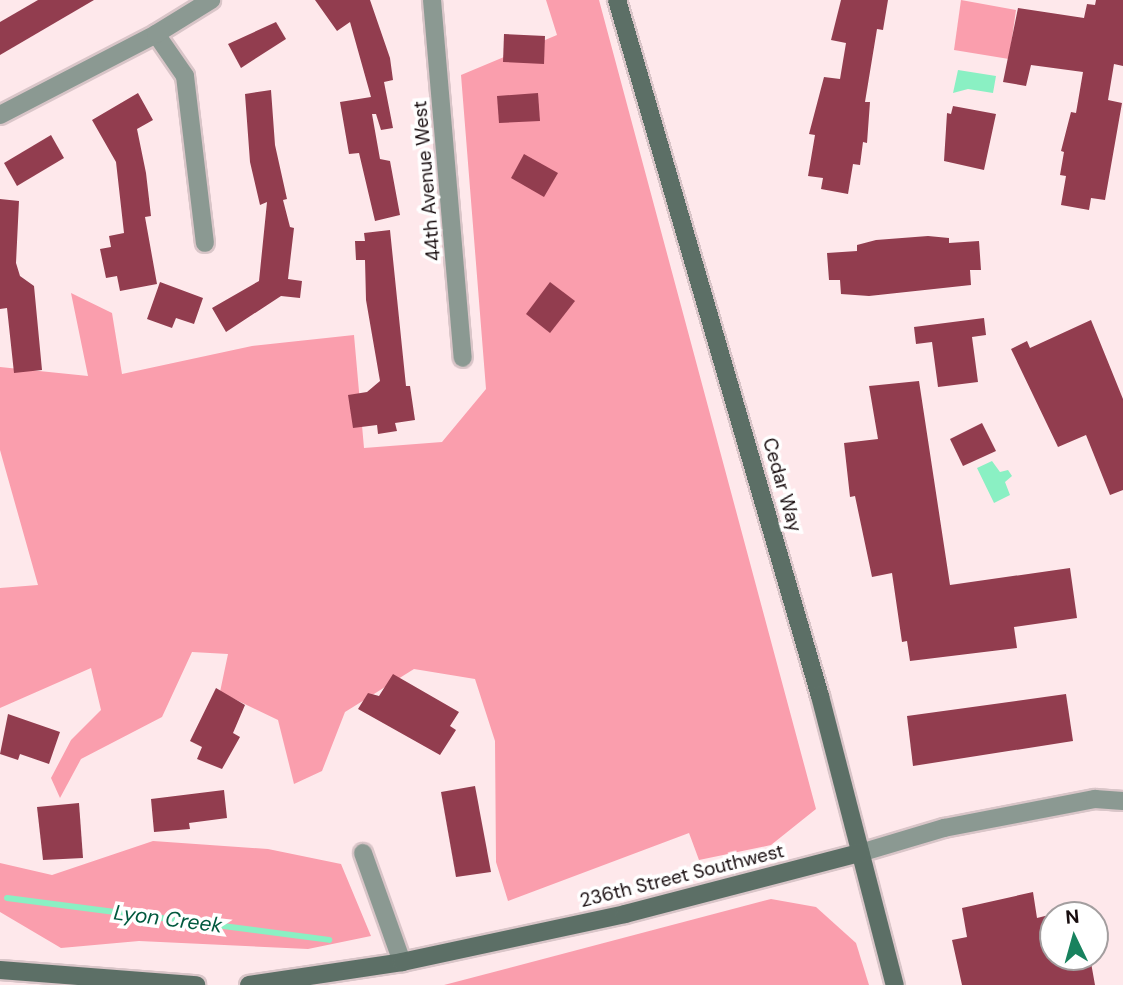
<!DOCTYPE html>
<html>
<head>
<meta charset="utf-8">
<style>
	body { margin:0 }
	#map { position:relative; width:1123px; height:985px; overflow:hidden; background:#fee8eb; font-family:"DM Sans",sans-serif }
	div>[style] { position:absolute }
	[style*='--x'] { left:calc(var(--x)*1px); top:calc(var(--y)*1px); width:calc(var(--w)*1px); rotate:calc(var(--a)*1deg) }
	.green>* { inset:0; background:#fa9ead }
	.water>* { inset:0; background:#8af0c3 }
	.stream>* { height:6px; margin:-3px; padding:0 3px; transform-origin:3px; border-radius:3px; background:#8af0c3 }
	.building>* { inset:0; background:#923d4f }
	.roads { filter:drop-shadow(2px 0 #d9c5c8) drop-shadow(-2px 0 #d9c5c8) drop-shadow(0 2px #d9c5c8) drop-shadow(0 -2px #d9c5c8) }
	.street>* { height:18px; margin:-9px; padding:0 9px; transform-origin:9px; border-radius:9px; background:#8b9992 }
	.secondary>* { height:18px; margin:-9px; padding:0 9px; transform-origin:9px; border-radius:9px; background:#5c6f66 }
	span { translate:-50% -50%; white-space:nowrap; text-align:center; line-height:1.15; -webkit-text-stroke:7px #fff; paint-order:stroke }
	.street-label { font-size:19px; color:#180d0f }
	.water-label { font-size:21px; color:#01593e; font-style:italic }
	.north { position:absolute; left:1039px; top:901px; width:70px; height:70px; box-sizing:border-box; background:#fff; border:2px solid #a39e9f; border-radius:50%; rotate:355deg; font-size:19px; font-weight:700; line-height:28px; text-align:center; color:#180d0f }
	.north::after { content:''; display:block; margin:auto; width:24px; height:32px; background:#18825e; clip-path:polygon(50% 0,100% 100%,50% 72%,0 100%) }
</style>
</head>
<body>
<div id="map">
	<div class="green">
		<i style="clip-path:polygon(546px 0,599px 0,816px 809px,771px 845px,699px 860px,689px 833px,508px 901px,496px 862px,495px 741px,475px 679px,414px 669px,345px 712px,322px 771px,294px 784px,278px 720px,220px 692px,228px 654px,192px 652px,162px 717px,81px 759px,60px 798px,51px 778px,71px 740px,101px 710px,91px 668px,0 708px,0 588px,38px 585px,0 450px,0 367px,88px 376px,71px 293px,112px 313px,122px 374px,252px 346px,354px 335px,364px 448px,442px 442px,486px 389px,461px 75px,557px 35px)"></i>
		<i style="clip-path:polygon(961px 0,1016px 10px,1009px 59px,954px 50px)"></i>
		<i style="clip-path:polygon(153px 841px,268px 849px,341px 864px,371px 936px,308px 949px,139px 941px,61px 948px,0 912px,0 863px,52px 875px)"></i>
		<i style="clip-path:polygon(771px 899px,816px 907px,856px 943px,869px 985px,444px 985px)"></i>
	</div>
	<div class="water">
		<i style="clip-path:polygon(958px 70px,996px 76px,993px 93px,968px 89px,953px 93px)"></i>
		<i style="clip-path:polygon(992px 461px,1000px 472px,1008px 470px,1012px 476px,1005px 482px,1010px 495px,994px 503px,977px 468px)"></i>
	</div>
	<div class="stream">
		<i style="--x:7;--y:898;--w:325;--a:7.4"></i>
	</div>
	<div class="building">
		<i style="clip-path:polygon(38px 0,94px 0,0 55px,0 22px)"></i>
		<i style="clip-path:polygon(315px 0,370px 0,390px 58px,393px 80px,384px 82px,393px 128px,381px 130px,376px 114px,372px 114px,380px 159px,390px 161px,400px 215px,375px 221px,359px 153px,349px 154px,340px 102px,371px 97px,350px 22px,337px 31px)"></i>
		<i style="clip-path:polygon(841px 0,888px 0,883px 30px,877px 29px,865px 102px,870px 102px,867px 143px,863px 142px,860px 165px,853px 164px,848px 194px,821px 189px,823px 178px,808px 176px,815px 135px,809px 134px,824px 77px,840px 79px,846px 43px,831px 40px)"></i>
		<i style="clip-path:polygon(1096px 0,1123px 0,1123px 66px,1114px 64px,1108px 100px,1122px 103px,1105px 200px,1091px 198px,1089px 210px,1061px 205px,1066px 176px,1060px 175px,1064px 152px,1061px 151px,1071px 112px,1076px 113px,1083px 72px,1031px 65px,1026px 86px,1003px 82px,1018px 8px,1084px 18px,1087px 4px,1095px 5px)"></i>
		<i style="clip-path:polygon(276px 22px,286px 39px,241px 68px,228px 44px)"></i>
		<i style="clip-path:polygon(504px 34px,545px 36px,544px 64px,503px 62px)"></i>
		<i style="clip-path:polygon(271px 90px,275px 145px,287px 199px,283px 200px,290px 227px,294px 228px,288px 279px,302px 281px,300px 298px,281px 296px,226px 332px,212px 308px,259px 281px,267px 202px,260px 205px,250px 162px,245px 94px)"></i>
		<i style="clip-path:polygon(138px 93px,153px 120px,137px 129px,146px 173px,151px 216px,145px 217px,157px 284px,120px 291px,117px 276px,106px 278px,100px 249px,111px 247px,109px 236px,124px 233px,116px 162px,92px 120px)"></i>
		<i style="clip-path:polygon(538px 93px,540px 121px,499px 123px,497px 96px)"></i>
		<i style="clip-path:polygon(953px 106px,996px 114px,984px 170px,944px 161px,947px 113px,951px 114px)"></i>
		<i style="clip-path:polygon(51px 135px,64px 158px,17px 186px,4px 163px)"></i>
		<i style="clip-path:polygon(524px 154px,558px 173px,544px 197px,511px 178px)"></i>
		<i style="clip-path:polygon(0 199px,19px 201px,16px 263px,20px 276px,34px 286px,42px 370px,14px 373px,7px 308px,0 309px)"></i>
		<i style="clip-path:polygon(390px 230px,406px 386px,410px 386px,415px 420px,395px 423px,397px 431px,378px 434px,377px 425px,353px 428px,348px 395px,367px 392px,380px 381px,366px 300px,365px 260px,356px 260px,355px 241px,365px 241px,364px 233px)"></i>
		<i style="clip-path:polygon(928px 236px,949px 238px,949px 243px,979px 241px,981px 270px,970px 270px,971px 285px,869px 296px,841px 294px,840px 280px,829px 280px,827px 253px,857px 251px,857px 245px,876px 240px)"></i>
		<i style="clip-path:polygon(160px 282px,203px 298px,194px 324px,176px 318px,172px 328px,147px 319px)"></i>
		<i style="clip-path:polygon(550px 282px,575px 301px,550px 333px,526px 314px)"></i>
		<i style="clip-path:polygon(984px 318px,986px 335px,972px 337px,978px 382px,938px 387px,932px 342px,916px 344px,914px 327px)"></i>
		<i style="clip-path:polygon(1091px 320px,1123px 399px,1123px 490px,1110px 495px,1086px 435px,1058px 447px,1011px 349px,1027px 341px,1030px 348px)"></i>
		<i style="clip-path:polygon(919px 381px,950px 585px,1070px 568px,1077px 618px,1014px 627px,1017px 648px,910px 661px,907px 641px,902px 642px,892px 573px,872px 577px,855px 496px,850px 497px,844px 443px,878px 439px,869px 386px)"></i>
		<i style="clip-path:polygon(982px 423px,996px 451px,963px 466px,950px 439px)"></i>
		<i style="clip-path:polygon(393px 674px,459px 712px,450px 726px,456px 730px,440px 755px,358px 709px,368px 693px,379px 696px)"></i>
		<i style="clip-path:polygon(216px 688px,245px 705px,233px 733px,240px 737px,222px 769px,197px 759px,202px 747px,190px 741px)"></i>
		<i style="clip-path:polygon(1066px 694px,1073px 741px,913px 766px,907px 716px)"></i>
		<i style="clip-path:polygon(8px 714px,60px 732px,49px 764px,20px 754px,18px 760px,0 754px)"></i>
		<i style="clip-path:polygon(475px 786px,491px 872px,456px 877px,441px 792px)"></i>
		<i style="clip-path:polygon(224px 790px,227px 818px,189px 823px,190px 829px,154px 832px,151px 799px)"></i>
		<i style="clip-path:polygon(79px 803px,83px 858px,43px 860px,37px 807px)"></i>
		<i style="clip-path:polygon(1033px 892px,1037px 918px,1053px 914px,1053px 957px,1090px 957px,1095px 985px,962px 985px,952px 940px,967px 937px,962px 908px)"></i>
	</div>
	<div class="roads">
		<div class="street">
			<i style="--x:432;--y:0;--w:359;--a:85.1"></i>
			<i style="--x:156;--y:34;--w:51;--a:55.4"></i>
			<i style="--x:185;--y:76;--w:168;--a:83.2"></i>
			<i style="--x:0;--y:115;--w:176;--a:-27.4"></i>
			<i style="--x:156;--y:34;--w:65;--a:-31.7"></i>
			<i style="--x:363;--y:853;--w:116;--a:70.3"></i>
			<i style="--x:860;--y:853;--w:88;--a:-16.6"></i>
			<i style="--x:944;--y:828;--w:154;--a:-10.9"></i>
			<i style="--x:1095;--y:799;--w:28;--a:4"></i>
		</div>
		<div class="secondary">
			<i style="--x:617;--y:0;--w:725;--a:73.74"></i>
			<i style="--x:820;--y:696;--w:299;--a:75.5"></i>
			<i style="--x:0;--y:970;--w:197;--a:4.4"></i>
			<i style="--x:249;--y:985;--w:155;--a:-8.5"></i>
			<i style="--x:402;--y:962;--w:228;--a:-12.1"></i>
			<i style="--x:625;--y:914;--w:243;--a:-14.6"></i>
		</div>
	</div>
	<div class="street-label">
		<span style="left:427px;top:181px;rotate:-95deg">44th Avenue West</span>
		<span style="left:782px;top:485px;rotate:74deg">Cedar Way</span>
		<span style="left:682px;top:876px;rotate:-14deg">236th Street Southwest</span>
	</div>
	<div class="water-label">
		<span style="left:168px;top:919px;rotate:7deg">Lyon Creek</span>
	</div>
	<div class="north">N</div>
</div>
</body>
</html>
